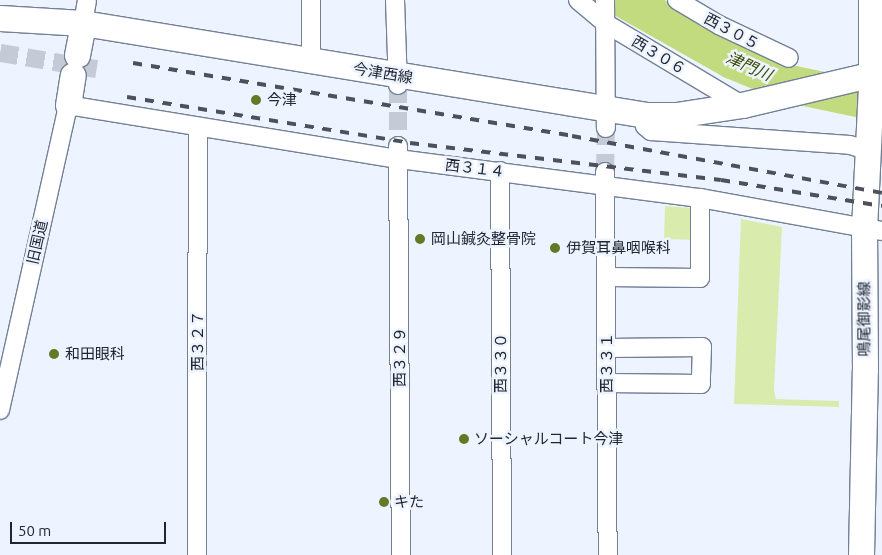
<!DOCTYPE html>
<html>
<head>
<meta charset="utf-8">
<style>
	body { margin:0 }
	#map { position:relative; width:882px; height:555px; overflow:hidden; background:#eef4ff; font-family:Ubuntu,"Noto Sans JP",sans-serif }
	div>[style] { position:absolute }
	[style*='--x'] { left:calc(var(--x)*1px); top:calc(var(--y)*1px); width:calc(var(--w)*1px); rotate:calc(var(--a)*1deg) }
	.green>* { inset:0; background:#d9ecad }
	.river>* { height:38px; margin:-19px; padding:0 19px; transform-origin:19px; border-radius:19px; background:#c1db7e }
	.street-tunnel>* { height:18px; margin-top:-9px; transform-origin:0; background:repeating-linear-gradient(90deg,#c5cbd6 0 18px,transparent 0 27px) }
	.roads { filter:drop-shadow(1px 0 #738097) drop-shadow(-1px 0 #738097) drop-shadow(0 1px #738097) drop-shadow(0 -1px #738097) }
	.street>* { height:18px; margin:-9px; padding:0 9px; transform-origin:9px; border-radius:9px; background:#fff }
	.secondary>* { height:25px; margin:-12.5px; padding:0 12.5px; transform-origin:12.5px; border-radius:12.5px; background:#fff }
	.rail>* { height:4px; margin-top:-2px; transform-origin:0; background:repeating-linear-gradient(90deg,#4c515b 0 9px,transparent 0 18px) }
	.dots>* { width:14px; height:14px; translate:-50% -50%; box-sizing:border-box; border:2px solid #eef4ff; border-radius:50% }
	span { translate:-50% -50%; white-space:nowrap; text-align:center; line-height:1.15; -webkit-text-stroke:5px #eef4ff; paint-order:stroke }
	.street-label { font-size:15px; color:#212630 }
	.poi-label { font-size:15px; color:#212630 }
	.left { translate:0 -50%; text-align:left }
	.water-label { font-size:16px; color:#3a4800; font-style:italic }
	.scale { position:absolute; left:10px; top:522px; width:156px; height:22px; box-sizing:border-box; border:2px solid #212630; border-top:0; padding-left:6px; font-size:15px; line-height:18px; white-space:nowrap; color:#212630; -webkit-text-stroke:4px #eef4ff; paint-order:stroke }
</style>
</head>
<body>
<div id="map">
	<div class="green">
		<i style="clip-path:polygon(665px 206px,692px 208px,697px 240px,664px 239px)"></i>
		<i style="clip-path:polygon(741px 219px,782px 227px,774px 390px,776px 399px,839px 401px,839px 407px,734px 404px)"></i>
	</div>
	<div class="river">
		<i style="--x:626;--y:0;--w:122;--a:29.5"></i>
		<i style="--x:732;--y:60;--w:63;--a:22.5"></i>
		<i style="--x:790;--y:84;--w:94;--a:11.7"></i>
	</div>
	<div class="street-tunnel">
		<i style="--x:0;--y:53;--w:98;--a:9.4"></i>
		<i style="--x:398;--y:85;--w:61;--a:90"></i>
		<i style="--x:605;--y:172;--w:44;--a:-88.7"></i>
	</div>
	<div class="roads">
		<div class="street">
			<i style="--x:395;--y:0;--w:85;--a:88"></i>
			<i style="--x:578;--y:0;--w:35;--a:40"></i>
			<i style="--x:605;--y:23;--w:160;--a:30.9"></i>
			<i style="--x:605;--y:0;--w:128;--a:89.6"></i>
			<i style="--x:677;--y:0;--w:49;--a:30.8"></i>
			<i style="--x:719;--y:25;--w:77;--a:25.2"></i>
			<i style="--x:83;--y:23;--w:23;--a:-80"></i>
			<i style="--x:311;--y:61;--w:61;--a:-90"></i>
			<i style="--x:646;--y:115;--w:11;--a:95"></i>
			<i style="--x:645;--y:126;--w:8;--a:40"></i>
			<i style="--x:651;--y:131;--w:199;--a:4"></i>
			<i style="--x:850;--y:145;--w:10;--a:17"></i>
			<i style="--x:860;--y:148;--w:8;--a:45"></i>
			<i style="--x:398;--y:146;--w:409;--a:89.6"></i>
			<i style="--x:500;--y:171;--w:384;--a:89.7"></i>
			<i style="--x:605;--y:172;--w:383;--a:89.6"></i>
			<i style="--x:607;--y:277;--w:93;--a:0.6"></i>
			<i style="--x:700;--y:278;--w:80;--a:-90"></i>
			<i style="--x:607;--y:348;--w:95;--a:-0.6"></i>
			<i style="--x:702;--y:347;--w:37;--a:92"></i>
			<i style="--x:701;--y:384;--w:94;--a:-179.4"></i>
			<i style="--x:0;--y:410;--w:312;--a:-77.4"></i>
			<i style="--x:68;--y:105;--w:335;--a:9.3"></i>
			<i style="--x:399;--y:159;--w:304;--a:7.4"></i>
			<i style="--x:700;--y:198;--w:185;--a:10.3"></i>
			<i style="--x:197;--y:555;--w:428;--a:-89.9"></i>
		</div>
		<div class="secondary">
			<i style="--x:0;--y:18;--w:83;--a:3.4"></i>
			<i style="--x:83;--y:23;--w:570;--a:9.28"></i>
			<i style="--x:646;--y:115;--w:30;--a:0"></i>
			<i style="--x:676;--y:115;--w:67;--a:-8.6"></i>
			<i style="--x:742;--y:105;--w:144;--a:-13.3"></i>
			<i style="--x:77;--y:55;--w:33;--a:-79"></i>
			<i style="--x:68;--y:105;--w:30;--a:-81"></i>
			<i style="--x:861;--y:555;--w:185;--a:-88.8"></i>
			<i style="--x:865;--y:370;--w:141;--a:-90.4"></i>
			<i style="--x:864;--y:229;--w:145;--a:-87.2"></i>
			<i style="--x:871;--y:84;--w:84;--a:-90"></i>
		</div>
	</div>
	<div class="rail">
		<i style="--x:133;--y:63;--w:445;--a:9.4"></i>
		<i style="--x:572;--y:136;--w:315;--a:10.4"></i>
		<i style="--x:127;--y:97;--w:287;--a:9.2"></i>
		<i style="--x:410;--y:143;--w:313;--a:6.8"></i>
		<i style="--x:721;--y:180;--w:163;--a:9.2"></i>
	</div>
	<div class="dots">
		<i style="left:256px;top:100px;background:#647828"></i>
		<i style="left:420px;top:239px;background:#647828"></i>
		<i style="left:555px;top:248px;background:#647828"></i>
		<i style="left:54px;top:354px;background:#647828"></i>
		<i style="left:464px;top:439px;background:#647828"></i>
		<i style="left:384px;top:502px;background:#647828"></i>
	</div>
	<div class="street-label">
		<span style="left:732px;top:31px;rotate:28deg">西３０５</span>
		<span style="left:659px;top:55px;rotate:31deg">西３０６</span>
		<span style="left:383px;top:73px;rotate:9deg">今津西線</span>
		<span style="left:475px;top:168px;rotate:7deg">西３１４</span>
		<span style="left:37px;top:242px;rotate:-77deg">旧国道</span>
		<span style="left:864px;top:319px;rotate:-90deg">鳴尾御影線</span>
		<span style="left:198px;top:341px;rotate:-90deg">西３２７</span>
		<span style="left:400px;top:357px;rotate:-90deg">西３２９</span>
		<span style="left:501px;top:363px;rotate:-90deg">西３３０</span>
		<span style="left:607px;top:363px;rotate:-90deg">西３３１</span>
	</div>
	<div class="poi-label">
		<span class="left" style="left:267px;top:100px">今津</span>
		<span class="left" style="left:431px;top:239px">岡山鍼灸整骨院</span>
		<span class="left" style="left:566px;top:248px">伊賀耳鼻咽喉科</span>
		<span class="left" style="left:65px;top:354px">和田眼科</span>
		<span class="left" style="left:474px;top:439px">ソーシャルコート今津</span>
		<span class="left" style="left:394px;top:502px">キた</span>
	</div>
	<div class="water-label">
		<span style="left:749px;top:66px;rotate:24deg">津門川</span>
	</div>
	<div class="scale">50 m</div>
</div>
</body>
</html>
